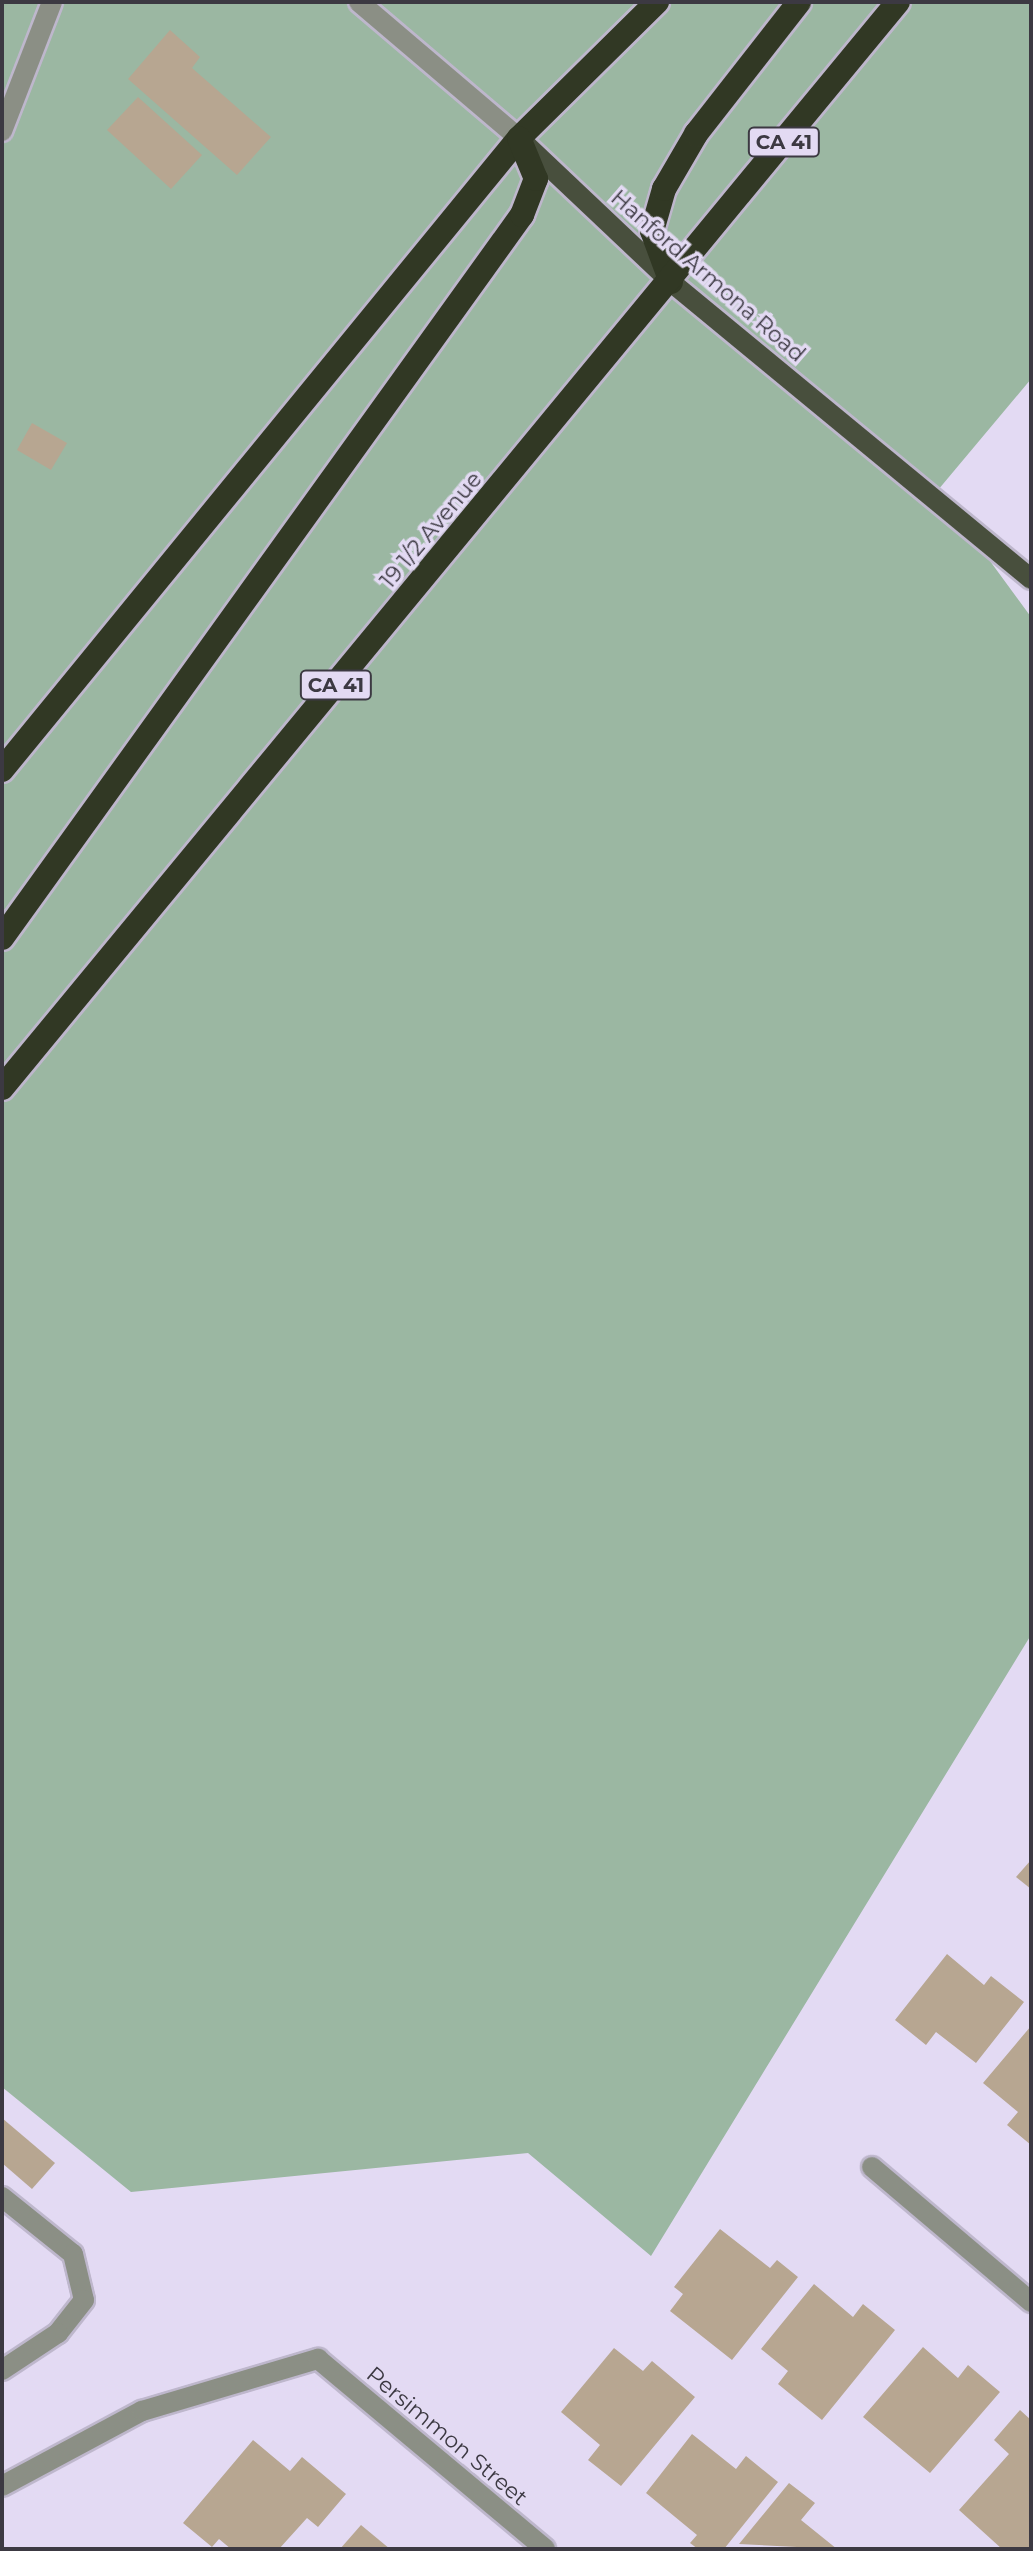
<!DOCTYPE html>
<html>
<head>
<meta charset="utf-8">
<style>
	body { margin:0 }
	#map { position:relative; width:1033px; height:2551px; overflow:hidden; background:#e3daf3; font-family:Montserrat,sans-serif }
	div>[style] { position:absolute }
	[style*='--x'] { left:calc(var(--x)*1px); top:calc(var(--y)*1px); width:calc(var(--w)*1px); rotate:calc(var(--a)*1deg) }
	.green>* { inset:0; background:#9bb7a2 }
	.building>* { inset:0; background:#b7a691 }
	.roads { filter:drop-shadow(2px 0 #beb7cc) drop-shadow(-2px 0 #beb7cc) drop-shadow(0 2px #beb7cc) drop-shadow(0 -2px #beb7cc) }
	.minor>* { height:20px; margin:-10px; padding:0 10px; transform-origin:10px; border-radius:10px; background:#8b8f85 }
	.major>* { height:20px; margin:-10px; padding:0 10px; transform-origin:10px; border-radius:10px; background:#484f3d }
	.highway>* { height:24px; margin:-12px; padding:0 12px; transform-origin:12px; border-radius:12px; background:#313824 }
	span { translate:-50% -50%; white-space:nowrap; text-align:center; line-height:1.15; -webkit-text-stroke:7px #e3daf3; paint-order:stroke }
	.shield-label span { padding:2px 6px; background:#e3daf3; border:2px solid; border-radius:6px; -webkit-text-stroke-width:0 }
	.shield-label { font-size:20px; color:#3c3942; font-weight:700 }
	.street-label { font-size:22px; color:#3c3942 }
	.frame { position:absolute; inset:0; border:4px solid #3c3942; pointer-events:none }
</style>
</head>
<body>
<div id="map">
	<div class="green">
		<i style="clip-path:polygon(2px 2px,1031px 2px,1031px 379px,938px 490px,1031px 617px,1031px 1635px,651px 2256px,528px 2153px,131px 2192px,2px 2087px)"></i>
	</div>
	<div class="building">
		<i style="clip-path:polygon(170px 30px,200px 57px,192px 68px,271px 137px,237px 175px,128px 79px)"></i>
		<i style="clip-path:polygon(138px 97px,202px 155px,171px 189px,107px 130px)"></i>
		<i style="clip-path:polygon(32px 423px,67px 443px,51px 470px,17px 450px)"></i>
		<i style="clip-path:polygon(1031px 1860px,1031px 1889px,1016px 1877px)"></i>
		<i style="clip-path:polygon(947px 1954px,984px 1985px,991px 1976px,1024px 2002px,976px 2063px,936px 2032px,926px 2045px,895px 2020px)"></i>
		<i style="clip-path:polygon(1031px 2026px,1031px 2145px,1007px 2125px,1018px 2112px,983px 2083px)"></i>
		<i style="clip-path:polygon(2px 2118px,55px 2163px,32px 2189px,2px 2163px)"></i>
		<i style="clip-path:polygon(720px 2229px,770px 2268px,777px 2260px,798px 2277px,732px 2360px,670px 2311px,683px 2294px,674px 2287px)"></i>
		<i style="clip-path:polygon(814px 2284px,853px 2317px,863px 2304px,895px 2330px,822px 2420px,778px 2384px,788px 2371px,761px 2349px)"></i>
		<i style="clip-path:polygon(923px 2347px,958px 2378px,968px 2365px,1000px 2392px,930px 2473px,863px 2417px)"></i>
		<i style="clip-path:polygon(614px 2348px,643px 2371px,652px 2361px,695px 2397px,621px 2486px,588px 2460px,600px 2445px,561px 2412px)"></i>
		<i style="clip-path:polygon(1020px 2410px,1031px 2420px,1031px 2549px,1002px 2549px,959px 2510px,1009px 2454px,994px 2440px)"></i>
		<i style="clip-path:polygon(692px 2434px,736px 2469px,746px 2456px,778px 2482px,724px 2549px,698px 2549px,690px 2543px,697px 2535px,646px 2493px)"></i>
		<i style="clip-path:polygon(253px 2440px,290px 2471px,302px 2457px,346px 2494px,318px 2527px,307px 2518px,279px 2549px,231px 2549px,219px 2539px,212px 2547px,183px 2523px)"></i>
		<i style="clip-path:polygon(789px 2483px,815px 2503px,801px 2520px,837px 2549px,739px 2544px)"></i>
		<i style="clip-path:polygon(361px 2525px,390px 2549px,340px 2549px)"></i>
	</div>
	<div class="roads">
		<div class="minor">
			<i style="--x:359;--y:2;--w:210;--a:40.4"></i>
			<i style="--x:2;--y:131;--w:138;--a:-68.8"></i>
			<i style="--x:872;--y:2167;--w:209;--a:40.3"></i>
			<i style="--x:2;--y:2197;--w:91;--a:38.8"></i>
			<i style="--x:73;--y:2254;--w:47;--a:76.6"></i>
			<i style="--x:84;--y:2300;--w:42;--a:128.2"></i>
			<i style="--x:58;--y:2333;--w:67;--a:146.5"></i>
			<i style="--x:2;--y:2486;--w:159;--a:-28.2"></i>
			<i style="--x:142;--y:2411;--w:184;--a:-16.5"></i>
			<i style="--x:318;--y:2359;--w:296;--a:39.9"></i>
		</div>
		<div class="major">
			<i style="--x:522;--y:141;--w:205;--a:43.4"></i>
			<i style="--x:671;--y:282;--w:467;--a:39.5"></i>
		</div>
		<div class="highway">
			<i style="--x:671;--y:282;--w:54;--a:-110.4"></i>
			<i style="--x:652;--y:231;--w:44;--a:-74.1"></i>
			<i style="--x:664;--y:189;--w:64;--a:-59.8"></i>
			<i style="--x:696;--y:134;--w:167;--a:-52"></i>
			<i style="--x:2;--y:770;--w:817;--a:-50.72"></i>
			<i style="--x:519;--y:138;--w:194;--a:-44.6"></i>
			<i style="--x:2;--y:938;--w:891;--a:-54.28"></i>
			<i style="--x:522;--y:215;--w:39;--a:-69"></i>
			<i style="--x:536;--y:179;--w:44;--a:-112.5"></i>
			<i style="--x:2;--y:1088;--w:1408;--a:-50.48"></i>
		</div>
	</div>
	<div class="shield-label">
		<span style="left:784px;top:142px">CA 41</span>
		<span style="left:336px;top:685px">CA 41</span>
	</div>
	<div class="street-label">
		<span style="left:708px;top:276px;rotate:41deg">Hanford Armona Road</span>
		<span style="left:431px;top:530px;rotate:-50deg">19 1/2 Avenue</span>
		<span style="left:447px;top:2436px;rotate:40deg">Persimmon Street</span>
	</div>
	<div class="frame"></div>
</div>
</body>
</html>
